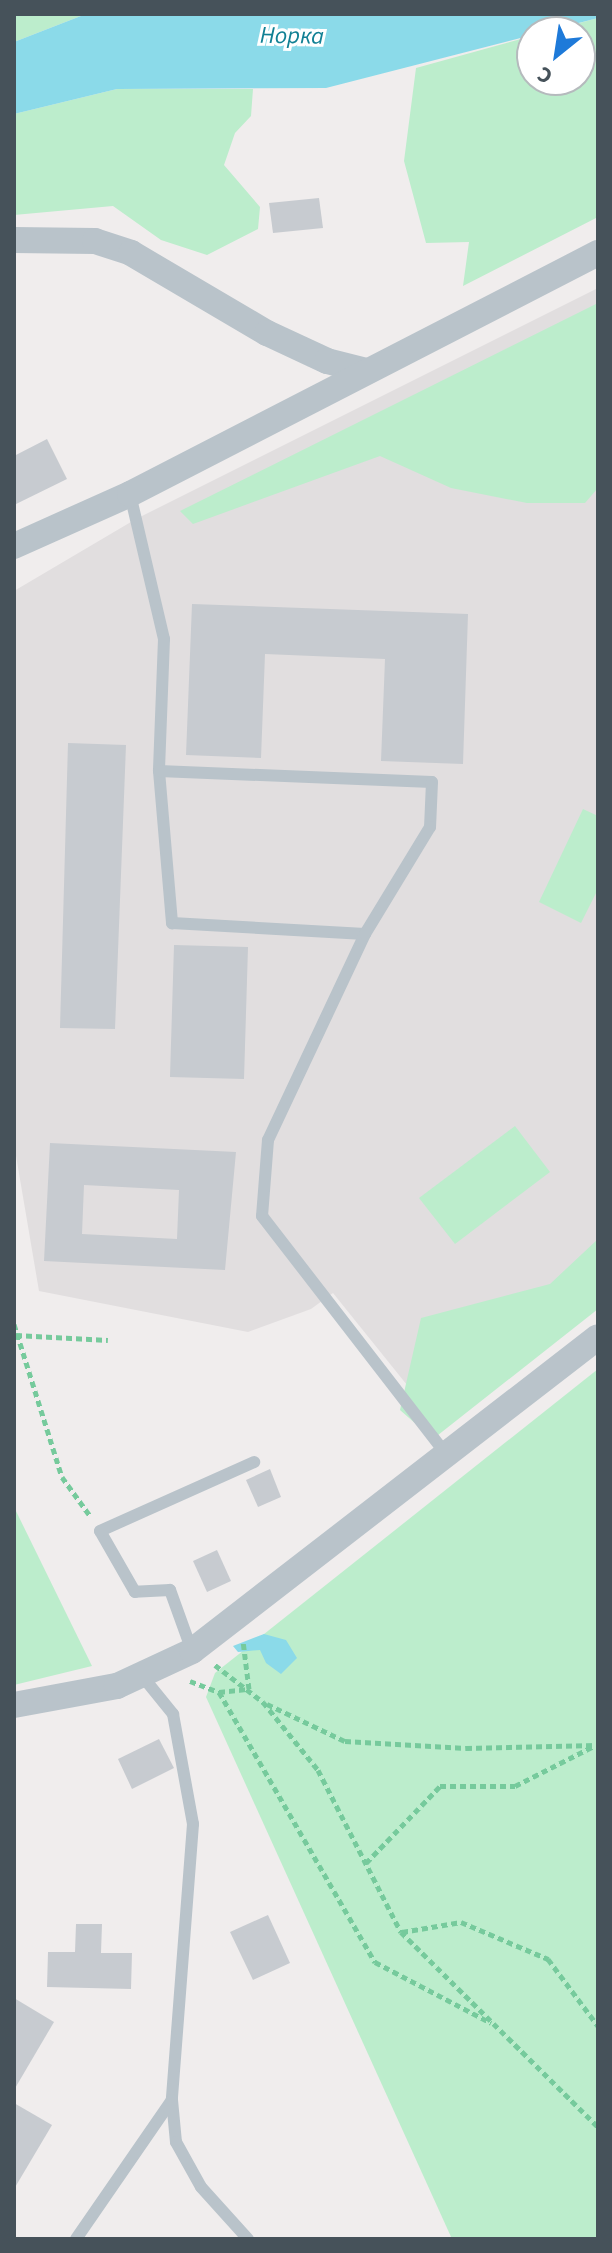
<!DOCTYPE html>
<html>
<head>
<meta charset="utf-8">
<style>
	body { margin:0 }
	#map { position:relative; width:612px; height:2253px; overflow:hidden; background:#f0eded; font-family:"Source Sans 3",sans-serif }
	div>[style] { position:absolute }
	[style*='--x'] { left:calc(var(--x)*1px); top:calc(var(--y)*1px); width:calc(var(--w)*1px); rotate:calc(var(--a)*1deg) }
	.education>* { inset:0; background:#e1dedf }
	.green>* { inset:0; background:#bcedcc }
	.water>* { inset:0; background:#8bdae9 }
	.building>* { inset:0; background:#c7cbd0 }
	.path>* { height:5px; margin-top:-2.5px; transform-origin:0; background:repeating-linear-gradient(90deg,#76ca9c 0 6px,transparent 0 10px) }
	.service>* { height:12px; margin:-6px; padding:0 6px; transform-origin:6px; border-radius:6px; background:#b9c3ca }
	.minor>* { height:26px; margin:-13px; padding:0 13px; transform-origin:13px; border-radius:13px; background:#b9c3ca }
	span { translate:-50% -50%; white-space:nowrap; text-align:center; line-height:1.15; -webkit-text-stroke:6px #fff; paint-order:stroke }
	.water-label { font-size:24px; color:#118094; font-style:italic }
	.frame { position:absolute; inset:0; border:16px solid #46525a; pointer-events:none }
	.north { position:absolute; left:516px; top:16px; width:80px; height:80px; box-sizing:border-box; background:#fff; border:2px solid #b5babd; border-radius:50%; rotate:210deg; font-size:22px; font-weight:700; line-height:32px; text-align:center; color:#46525a }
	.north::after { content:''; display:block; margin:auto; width:28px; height:36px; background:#1e7ad9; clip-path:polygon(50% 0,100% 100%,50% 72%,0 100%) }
</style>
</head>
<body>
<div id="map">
	<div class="education">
		<i style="clip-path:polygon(598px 288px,598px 1297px,440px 1426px,333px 1293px,311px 1309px,248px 1332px,39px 1291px,14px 1144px,14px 591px,136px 519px)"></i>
	</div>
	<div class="green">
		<i style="clip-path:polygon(14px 14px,86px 14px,14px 42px)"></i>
		<i style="clip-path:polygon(598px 18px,598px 217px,463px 286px,469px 242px,426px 243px,404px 161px,416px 68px,532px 36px,532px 80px,580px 80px,580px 32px,546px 32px)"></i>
		<i style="clip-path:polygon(117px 89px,253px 89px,251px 116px,235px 133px,224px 165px,260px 207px,258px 229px,207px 255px,161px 240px,113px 206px,14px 215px,14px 114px)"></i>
		<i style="clip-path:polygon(598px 303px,598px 488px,585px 503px,527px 503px,451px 488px,380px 456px,193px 524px,180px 511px)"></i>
		<i style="clip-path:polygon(583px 809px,598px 816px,598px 889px,581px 923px,539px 902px)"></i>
		<i style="clip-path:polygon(515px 1126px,550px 1172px,455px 1244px,419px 1198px)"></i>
		<i style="clip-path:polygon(598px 1239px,598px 1309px,433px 1439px,400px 1410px,421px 1318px,550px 1284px)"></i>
		<i style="clip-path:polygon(598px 1369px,598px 2239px,452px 2239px,206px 1697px,215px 1673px)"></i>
		<i style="clip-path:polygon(14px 1507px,92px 1666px,14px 1685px)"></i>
	</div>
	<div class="water">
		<i style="clip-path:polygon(86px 14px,598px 14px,598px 18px,326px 88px,117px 89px,14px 114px,14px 42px)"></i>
		<i style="clip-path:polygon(264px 1634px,286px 1640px,297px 1658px,281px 1674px,266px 1663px,260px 1650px,238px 1652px,233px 1646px)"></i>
	</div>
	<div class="building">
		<i style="clip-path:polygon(319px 198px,323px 228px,273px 233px,269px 203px)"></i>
		<i style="clip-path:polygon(47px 439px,67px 479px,14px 505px,14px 456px)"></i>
		<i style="clip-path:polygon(192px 604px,468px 614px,463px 764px,381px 761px,385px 659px,265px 654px,261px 758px,186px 755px)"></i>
		<i style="clip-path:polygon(68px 743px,126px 745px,115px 1029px,60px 1028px)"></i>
		<i style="clip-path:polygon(174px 945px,248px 947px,244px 1079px,170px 1077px)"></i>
		<i style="clip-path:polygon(evenodd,50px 1143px,236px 1152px,225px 1270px,44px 1261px,50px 1143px,84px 1185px,179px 1190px,177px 1239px,82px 1234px,84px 1185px)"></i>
		<i style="clip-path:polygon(270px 1469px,281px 1497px,258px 1507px,246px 1480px)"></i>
		<i style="clip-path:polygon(217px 1550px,231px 1581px,207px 1592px,193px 1561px)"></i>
		<i style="clip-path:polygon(159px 1739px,174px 1768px,132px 1789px,118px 1759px)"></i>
		<i style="clip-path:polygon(268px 1915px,290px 1963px,253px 1980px,230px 1932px)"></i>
		<i style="clip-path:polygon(76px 1924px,102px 1924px,101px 1953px,132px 1953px,131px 1989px,47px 1987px,48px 1952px,75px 1952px)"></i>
		<i style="clip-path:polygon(14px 1998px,54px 2022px,14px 2090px)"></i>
		<i style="clip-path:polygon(14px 2103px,52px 2125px,14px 2189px)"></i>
	</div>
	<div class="path">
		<i style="--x:14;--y:1324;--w:160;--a:72.6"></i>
		<i style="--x:62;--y:1477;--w:49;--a:54.1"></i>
		<i style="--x:16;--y:1335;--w:92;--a:3.1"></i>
		<i style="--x:215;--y:1665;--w:61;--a:37.6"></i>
		<i style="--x:263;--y:1702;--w:87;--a:51"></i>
		<i style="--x:318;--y:1770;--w:182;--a:62.9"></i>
		<i style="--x:401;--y:1932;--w:277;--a:44.7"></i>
		<i style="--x:190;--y:1681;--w:31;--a:21"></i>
		<i style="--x:219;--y:1692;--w:30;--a:-6"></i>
		<i style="--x:249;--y:1689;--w:48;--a:-97.1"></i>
		<i style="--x:219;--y:1692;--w:312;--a:60"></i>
		<i style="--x:375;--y:1962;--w:131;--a:27.7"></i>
		<i style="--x:267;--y:1704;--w:86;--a:25.4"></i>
		<i style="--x:345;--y:1741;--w:121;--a:3.3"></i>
		<i style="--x:466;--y:1748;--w:131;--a:-1.3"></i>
		<i style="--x:366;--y:1863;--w:107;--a:-46.1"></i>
		<i style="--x:440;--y:1786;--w:75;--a:0"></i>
		<i style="--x:515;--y:1786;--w:89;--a:-26.9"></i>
		<i style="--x:402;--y:1932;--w:60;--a:-9.6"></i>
		<i style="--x:461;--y:1922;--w:95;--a:23"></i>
		<i style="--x:548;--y:1959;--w:84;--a:53.3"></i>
	</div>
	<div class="service">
		<i style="--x:130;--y:494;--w:149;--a:76.8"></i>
		<i style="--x:164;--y:639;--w:132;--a:92.2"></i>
		<i style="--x:159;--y:771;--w:153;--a:85.1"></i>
		<i style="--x:172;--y:923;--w:193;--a:3.3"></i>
		<i style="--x:365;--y:934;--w:228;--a:115.2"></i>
		<i style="--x:268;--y:1140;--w:76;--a:94.5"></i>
		<i style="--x:262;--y:1216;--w:301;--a:52.3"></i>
		<i style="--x:159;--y:771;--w:273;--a:2.3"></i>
		<i style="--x:432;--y:782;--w:45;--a:92.5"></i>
		<i style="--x:430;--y:827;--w:125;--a:121.3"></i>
		<i style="--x:192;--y:1651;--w:65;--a:-109.8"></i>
		<i style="--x:170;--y:1590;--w:35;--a:177"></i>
		<i style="--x:135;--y:1592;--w:70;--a:-119.8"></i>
		<i style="--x:100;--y:1531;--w:169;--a:-24.1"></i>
		<i style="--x:143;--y:1677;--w:48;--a:51"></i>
		<i style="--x:173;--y:1714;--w:112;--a:79.7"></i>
		<i style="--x:193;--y:1824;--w:277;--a:94.4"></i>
		<i style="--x:172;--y:2100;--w:42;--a:84.6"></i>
		<i style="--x:176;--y:2142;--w:51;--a:60.9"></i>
		<i style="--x:201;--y:2187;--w:70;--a:47.9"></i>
		<i style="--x:76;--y:2239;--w:169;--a:-55.4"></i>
	</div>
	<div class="minor">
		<i style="--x:14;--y:240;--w:81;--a:0.7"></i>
		<i style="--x:95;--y:241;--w:38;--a:18"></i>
		<i style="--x:131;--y:253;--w:158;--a:30.5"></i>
		<i style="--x:267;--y:333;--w:66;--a:25"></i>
		<i style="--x:327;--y:361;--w:40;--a:14.4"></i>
		<i style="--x:14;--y:546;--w:127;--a:-24.1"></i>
		<i style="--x:130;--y:494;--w:526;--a:-27.25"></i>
		<i style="--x:14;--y:1705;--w:105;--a:-10.5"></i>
		<i style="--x:117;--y:1686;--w:83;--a:-25"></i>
		<i style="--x:192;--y:1651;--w:513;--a:-37.72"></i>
	</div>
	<div class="water-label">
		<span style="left:292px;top:36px;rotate:1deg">Норка</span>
	</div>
	<div class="frame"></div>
	<div class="north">С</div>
</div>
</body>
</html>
